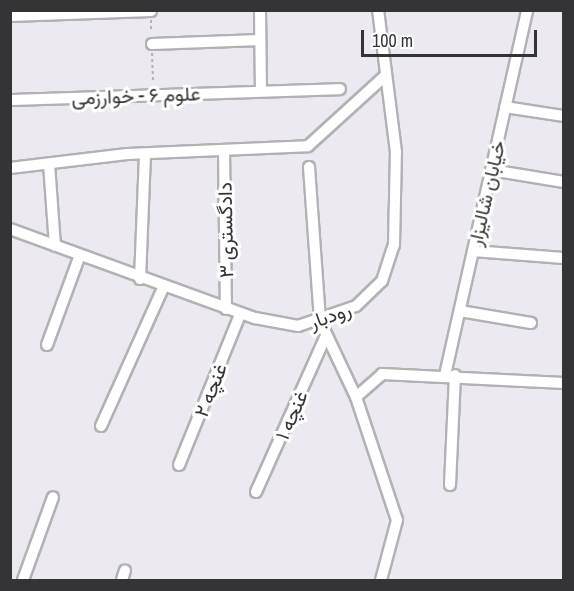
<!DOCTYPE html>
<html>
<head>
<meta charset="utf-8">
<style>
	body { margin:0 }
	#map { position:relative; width:574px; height:591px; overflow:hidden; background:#eceaf0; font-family:"Archivo Narrow",Vazirmatn,sans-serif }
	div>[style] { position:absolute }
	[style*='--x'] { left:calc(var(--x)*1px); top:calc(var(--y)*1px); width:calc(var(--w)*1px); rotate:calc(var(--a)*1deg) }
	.path>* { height:2px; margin-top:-1px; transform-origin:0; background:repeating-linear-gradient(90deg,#b2b0b5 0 3px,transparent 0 6px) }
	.roads { filter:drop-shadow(2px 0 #b3b1b6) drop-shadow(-2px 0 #b3b1b6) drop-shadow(0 2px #b3b1b6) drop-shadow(0 -2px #b3b1b6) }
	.street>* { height:10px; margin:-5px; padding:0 5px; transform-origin:5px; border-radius:5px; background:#fff }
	span { translate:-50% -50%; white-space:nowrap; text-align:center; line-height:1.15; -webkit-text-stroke:6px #fff; paint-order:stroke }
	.street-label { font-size:20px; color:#343336 }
	.frame { position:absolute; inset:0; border:12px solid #343336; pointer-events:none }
	.scale { position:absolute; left:361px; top:30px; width:176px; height:27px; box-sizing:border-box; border:3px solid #343336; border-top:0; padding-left:8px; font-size:18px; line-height:21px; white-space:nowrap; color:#343336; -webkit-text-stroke:4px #fff; paint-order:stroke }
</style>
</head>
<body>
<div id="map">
	<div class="path">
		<i style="--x:151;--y:20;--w:12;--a:90"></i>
		<i style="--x:152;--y:53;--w:30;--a:88"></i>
	</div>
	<div class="roads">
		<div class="street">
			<i style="--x:260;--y:10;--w:79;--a:89.3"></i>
			<i style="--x:10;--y:16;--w:141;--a:-2"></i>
			<i style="--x:152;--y:44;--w:108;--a:-2.1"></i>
			<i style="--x:10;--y:100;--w:330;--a:-1.9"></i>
			<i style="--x:505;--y:107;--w:60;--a:8.7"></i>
			<i style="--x:224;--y:150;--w:159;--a:89.3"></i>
			<i style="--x:49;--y:164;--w:82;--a:85.8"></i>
			<i style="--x:309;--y:167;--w:154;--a:85.9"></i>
			<i style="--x:320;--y:321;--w:84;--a:64.7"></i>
			<i style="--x:356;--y:397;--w:130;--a:71.6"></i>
			<i style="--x:397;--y:520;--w:62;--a:104.9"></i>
			<i style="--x:10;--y:168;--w:118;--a:-6.8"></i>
			<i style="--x:127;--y:154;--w:181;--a:-2.5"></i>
			<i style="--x:308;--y:146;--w:105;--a:-42.3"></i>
			<i style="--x:491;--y:170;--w:74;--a:9.3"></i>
			<i style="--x:10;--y:229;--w:261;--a:20"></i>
			<i style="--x:255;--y:318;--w:44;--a:10.5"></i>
			<i style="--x:298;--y:326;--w:61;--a:-19"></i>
			<i style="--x:356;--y:306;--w:36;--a:-44"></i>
			<i style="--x:382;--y:281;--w:38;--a:-72"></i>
			<i style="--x:394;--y:245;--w:93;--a:-88.8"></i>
			<i style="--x:396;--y:152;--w:143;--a:-97.2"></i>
			<i style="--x:473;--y:251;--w:91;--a:4.4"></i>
			<i style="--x:140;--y:279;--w:125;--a:-87.7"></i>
			<i style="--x:460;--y:311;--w:72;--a:9.6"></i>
			<i style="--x:47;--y:345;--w:96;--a:-69.9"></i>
			<i style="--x:445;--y:375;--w:374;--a:-77.3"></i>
			<i style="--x:356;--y:397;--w:35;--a:-41"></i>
			<i style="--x:382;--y:374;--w:182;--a:2.8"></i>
			<i style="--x:101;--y:426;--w:151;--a:-65.8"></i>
			<i style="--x:179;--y:465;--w:162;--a:-67.9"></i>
			<i style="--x:450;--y:485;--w:110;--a:-87.4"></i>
			<i style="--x:256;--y:492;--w:169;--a:-65.9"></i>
			<i style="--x:23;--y:580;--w:88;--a:-70.1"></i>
			<i style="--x:122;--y:580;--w:10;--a:-73"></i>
		</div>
	</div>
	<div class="street-label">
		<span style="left:136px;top:95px;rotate:-2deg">علوم ۶ - خوارزمی</span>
		<span style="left:486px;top:193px;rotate:-77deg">خیابان شالیزار</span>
		<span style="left:225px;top:230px;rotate:-91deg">دادگستری ۳</span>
		<span style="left:330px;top:315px;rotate:-20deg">رودبار</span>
		<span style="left:210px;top:390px;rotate:-68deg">غنچه ۲</span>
		<span style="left:291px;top:415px;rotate:-66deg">غنچه ۱</span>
	</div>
	<div class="frame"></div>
	<div class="scale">100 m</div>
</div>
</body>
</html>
